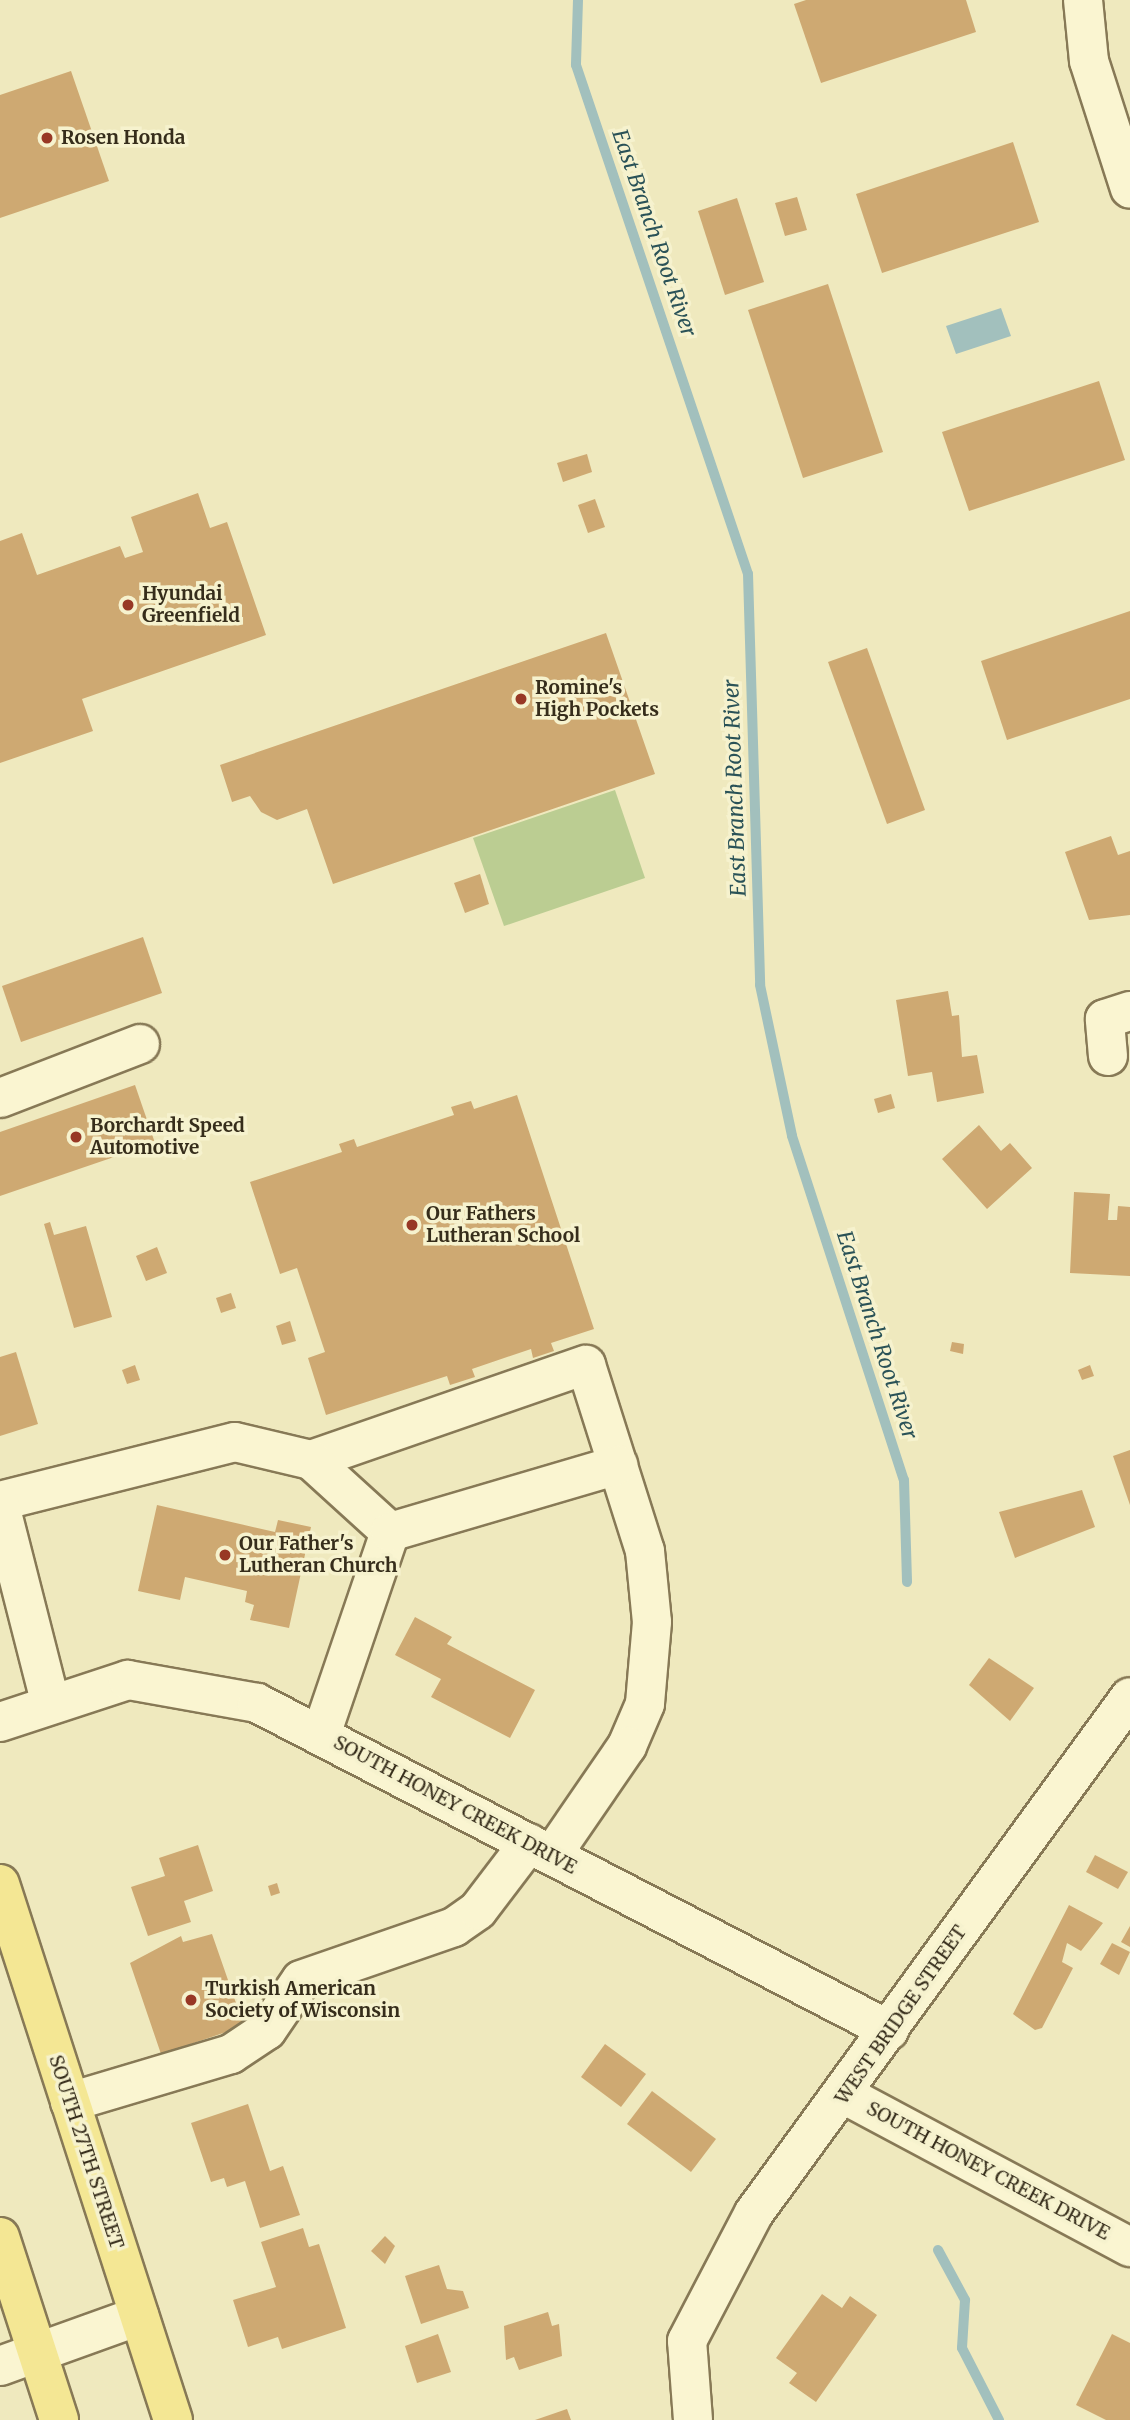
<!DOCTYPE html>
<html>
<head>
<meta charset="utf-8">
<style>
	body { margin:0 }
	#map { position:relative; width:1130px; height:2420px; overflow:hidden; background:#efe9be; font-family:Merriweather,serif }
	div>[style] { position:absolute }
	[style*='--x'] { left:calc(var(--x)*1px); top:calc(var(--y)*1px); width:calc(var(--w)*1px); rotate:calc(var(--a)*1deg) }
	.green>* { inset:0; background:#bbcd92 }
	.water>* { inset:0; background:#a2c0bd }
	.stream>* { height:10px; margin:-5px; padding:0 5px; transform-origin:5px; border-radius:5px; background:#a2c0bd }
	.building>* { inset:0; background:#cea972 }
	.roads { filter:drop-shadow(2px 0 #877956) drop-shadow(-2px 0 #877956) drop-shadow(0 2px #877956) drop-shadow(0 -2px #877956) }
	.minor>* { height:38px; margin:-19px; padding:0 19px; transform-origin:19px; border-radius:19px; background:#faf5d1 }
	.major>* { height:38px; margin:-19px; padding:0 19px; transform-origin:19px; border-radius:19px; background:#f4e794 }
	.dots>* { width:19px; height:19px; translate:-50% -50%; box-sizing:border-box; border:4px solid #f6f2ce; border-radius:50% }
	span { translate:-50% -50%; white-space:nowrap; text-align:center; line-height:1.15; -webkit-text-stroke:7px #f6f2ce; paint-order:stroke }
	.poi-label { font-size:19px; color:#362d1b; font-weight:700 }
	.left { translate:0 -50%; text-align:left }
	.street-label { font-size:19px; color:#362d1b }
	.water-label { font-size:21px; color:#2a5257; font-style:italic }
</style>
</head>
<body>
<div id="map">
	<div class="green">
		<i style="clip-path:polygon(615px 790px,645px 878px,504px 926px,473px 838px)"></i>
	</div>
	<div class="water">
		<i style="clip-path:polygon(1001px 308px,1011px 336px,956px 354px,946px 326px)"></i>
	</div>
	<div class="stream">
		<i style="--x:578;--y:0;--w:65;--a:91.8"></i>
		<i style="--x:576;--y:65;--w:537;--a:71.33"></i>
		<i style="--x:748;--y:574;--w:411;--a:88.3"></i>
		<i style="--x:760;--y:985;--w:154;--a:78"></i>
		<i style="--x:792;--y:1136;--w:362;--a:72"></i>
		<i style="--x:904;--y:1480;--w:102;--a:88.3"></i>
		<i style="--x:938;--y:2250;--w:57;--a:61.6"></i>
		<i style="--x:965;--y:2300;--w:48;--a:93.6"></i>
		<i style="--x:962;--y:2348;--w:81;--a:62.8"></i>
	</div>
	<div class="building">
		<i style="clip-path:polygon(806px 0,966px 0,976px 32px,821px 83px,794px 4px)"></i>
		<i style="clip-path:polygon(71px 71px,109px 181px,0 218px,0 95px)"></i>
		<i style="clip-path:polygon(1013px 142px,1039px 222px,882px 273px,856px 194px)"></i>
		<i style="clip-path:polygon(797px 197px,807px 230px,785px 236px,775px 203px)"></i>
		<i style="clip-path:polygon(737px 198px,764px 282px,725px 295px,698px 211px)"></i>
		<i style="clip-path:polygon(828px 284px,883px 452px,803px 478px,748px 310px)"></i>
		<i style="clip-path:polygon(1099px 381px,1125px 460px,969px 511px,942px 432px)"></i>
		<i style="clip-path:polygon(587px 454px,592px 472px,563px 482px,557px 463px)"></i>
		<i style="clip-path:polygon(198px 493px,210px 528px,227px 522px,266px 635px,82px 699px,93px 731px,0 763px,0 541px,22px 533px,37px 575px,120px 546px,125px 558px,143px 552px,131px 517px)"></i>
		<i style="clip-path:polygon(595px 499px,605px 527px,588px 533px,578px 505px)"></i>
		<i style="clip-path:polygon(1130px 611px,1130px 699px,1007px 740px,981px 661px)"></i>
		<i style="clip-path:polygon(606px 633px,655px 774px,333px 884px,307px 809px,277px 820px,261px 812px,250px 796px,232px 802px,220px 765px)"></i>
		<i style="clip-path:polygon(867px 648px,925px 810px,887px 824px,828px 662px)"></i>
		<i style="clip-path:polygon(1111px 836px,1118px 855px,1130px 851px,1130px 915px,1089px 920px,1065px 852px)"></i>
		<i style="clip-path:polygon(480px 874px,489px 904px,465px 913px,454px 883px)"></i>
		<i style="clip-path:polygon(143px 937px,162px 993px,21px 1042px,2px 986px)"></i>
		<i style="clip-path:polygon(948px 991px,952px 1016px,959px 1015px,962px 1057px,977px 1055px,984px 1093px,937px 1102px,932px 1072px,908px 1076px,896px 1000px)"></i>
		<i style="clip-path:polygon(135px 1085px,155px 1143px,0 1196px,0 1132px)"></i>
		<i style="clip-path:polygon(891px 1094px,895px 1108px,878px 1113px,874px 1099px)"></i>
		<i style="clip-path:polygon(517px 1095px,594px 1329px,551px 1343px,554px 1351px,533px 1358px,531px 1349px,472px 1369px,475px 1377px,450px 1385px,447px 1376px,326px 1415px,308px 1358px,325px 1352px,297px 1268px,280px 1274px,250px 1182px,342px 1152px,339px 1144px,354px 1139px,357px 1147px,454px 1115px,451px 1107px,471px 1101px,474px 1109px)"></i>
		<i style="clip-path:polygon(979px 1125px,1001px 1151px,1010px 1143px,1032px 1168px,987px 1209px,942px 1159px)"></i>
		<i style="clip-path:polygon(1074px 1192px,1110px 1194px,1108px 1220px,1117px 1220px,1118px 1206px,1130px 1207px,1130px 1276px,1070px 1273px)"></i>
		<i style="clip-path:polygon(50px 1222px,54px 1235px,86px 1226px,112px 1317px,74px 1328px,44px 1224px)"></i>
		<i style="clip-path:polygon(157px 1247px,167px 1273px,146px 1281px,136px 1256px)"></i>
		<i style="clip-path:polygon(231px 1293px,236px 1308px,221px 1313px,216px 1298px)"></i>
		<i style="clip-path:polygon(290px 1321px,296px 1341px,282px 1345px,276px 1326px)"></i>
		<i style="clip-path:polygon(952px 1342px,964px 1344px,963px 1354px,950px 1351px)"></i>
		<i style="clip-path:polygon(16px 1352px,38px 1424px,0 1436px,0 1357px)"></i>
		<i style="clip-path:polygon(135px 1365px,140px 1380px,127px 1384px,122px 1370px)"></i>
		<i style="clip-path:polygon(1090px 1365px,1094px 1376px,1082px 1380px,1078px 1370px)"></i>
		<i style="clip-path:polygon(1130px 1450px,1130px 1505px,1113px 1456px)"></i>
		<i style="clip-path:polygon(1082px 1490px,1095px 1527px,1015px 1558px,999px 1512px)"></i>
		<i style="clip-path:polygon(157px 1505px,275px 1532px,278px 1520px,311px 1527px,289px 1628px,250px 1620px,254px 1605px,245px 1602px,247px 1591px,185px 1577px,180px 1600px,138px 1591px)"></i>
		<i style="clip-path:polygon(415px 1617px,452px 1637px,447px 1644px,535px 1690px,510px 1738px,431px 1697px,441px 1679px,395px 1655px)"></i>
		<i style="clip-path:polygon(989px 1658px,1034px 1688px,1010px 1721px,969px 1685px)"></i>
		<i style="clip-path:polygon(198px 1845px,213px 1891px,184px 1901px,191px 1922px,148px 1936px,131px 1887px,165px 1876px,159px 1858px)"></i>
		<i style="clip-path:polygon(1095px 1855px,1128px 1872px,1118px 1889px,1086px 1872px)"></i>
		<i style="clip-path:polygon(277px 1883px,280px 1893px,271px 1896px,268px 1886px)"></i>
		<i style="clip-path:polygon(1069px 1905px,1103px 1923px,1081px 1951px,1067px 1943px,1062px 1962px,1073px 1968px,1042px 2028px,1035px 2030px,1013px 2014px)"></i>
		<i style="clip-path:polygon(1130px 1926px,1130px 1947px,1121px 1942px)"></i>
		<i style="clip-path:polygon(212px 1934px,244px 2026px,161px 2054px,130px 1963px,181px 1936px,183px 1942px)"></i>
		<i style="clip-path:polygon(1112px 1943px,1130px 1952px,1119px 1975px,1100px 1964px)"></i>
		<i style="clip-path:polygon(605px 2044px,646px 2074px,621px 2107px,581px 2077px)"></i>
		<i style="clip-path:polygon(652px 2091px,716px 2139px,691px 2172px,627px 2124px)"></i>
		<i style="clip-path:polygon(248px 2104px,270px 2171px,283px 2166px,300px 2215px,260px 2228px,245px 2181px,227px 2187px,224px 2178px,211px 2182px,191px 2123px)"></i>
		<i style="clip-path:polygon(303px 2228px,309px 2247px,319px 2244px,346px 2328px,282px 2349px,278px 2337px,248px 2347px,233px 2300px,276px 2287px,261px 2242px)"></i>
		<i style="clip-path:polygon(385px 2236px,395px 2246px,385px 2264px,371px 2251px)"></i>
		<i style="clip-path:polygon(439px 2265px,447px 2289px,463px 2291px,469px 2308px,421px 2324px,405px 2276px)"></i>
		<i style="clip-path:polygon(822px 2294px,842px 2308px,850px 2296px,877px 2315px,816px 2402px,789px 2383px,797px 2373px,776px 2358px)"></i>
		<i style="clip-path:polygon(548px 2312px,552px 2326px,559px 2324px,562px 2356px,519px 2370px,514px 2357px,506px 2360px,504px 2326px)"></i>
		<i style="clip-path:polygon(438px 2334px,451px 2372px,417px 2383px,405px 2346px)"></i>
		<i style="clip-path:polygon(1112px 2334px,1130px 2343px,1130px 2420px,1106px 2420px,1076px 2405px)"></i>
		<i style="clip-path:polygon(567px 2409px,571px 2420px,535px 2420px)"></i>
	</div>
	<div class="roads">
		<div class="minor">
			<i style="--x:1083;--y:0;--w:61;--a:84.4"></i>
			<i style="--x:1089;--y:61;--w:134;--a:72.2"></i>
			<i style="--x:1108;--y:1056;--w:37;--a:-95"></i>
			<i style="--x:1105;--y:1019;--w:26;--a:-18"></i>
			<i style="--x:0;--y:1098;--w:150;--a:-21.1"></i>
			<i style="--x:311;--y:1460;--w:291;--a:-19.1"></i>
			<i style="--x:586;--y:1365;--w:195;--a:72.4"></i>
			<i style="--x:645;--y:1551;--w:71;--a:84.4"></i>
			<i style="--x:652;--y:1622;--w:82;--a:94.9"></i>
			<i style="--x:645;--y:1704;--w:46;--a:113.2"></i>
			<i style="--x:627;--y:1746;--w:132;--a:124.5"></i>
			<i style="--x:0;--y:1501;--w:242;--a:-14.1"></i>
			<i style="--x:235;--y:1442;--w:78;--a:13.3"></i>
			<i style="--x:311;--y:1460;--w:107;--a:42.3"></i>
			<i style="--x:390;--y:1532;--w:214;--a:108.8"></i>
			<i style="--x:0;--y:1505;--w:206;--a:75.7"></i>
			<i style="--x:390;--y:1532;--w:238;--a:-16.4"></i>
			<i style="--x:0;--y:1722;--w:135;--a:-18.2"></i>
			<i style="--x:128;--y:1680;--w:131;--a:10.1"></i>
			<i style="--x:257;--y:1703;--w:712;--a:27.36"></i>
			<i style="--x:845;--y:2095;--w:323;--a:28.1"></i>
			<i style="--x:70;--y:2102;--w:168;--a:-16.6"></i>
			<i style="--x:231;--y:2054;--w:43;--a:-33.7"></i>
			<i style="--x:267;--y:2030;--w:60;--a:-55.8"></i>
			<i style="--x:301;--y:1980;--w:162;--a:-19.1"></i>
			<i style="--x:454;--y:1927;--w:29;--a:-35"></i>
			<i style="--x:478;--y:1910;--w:84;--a:-52.7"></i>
			<i style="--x:0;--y:2366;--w:148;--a:-19.8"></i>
			<i style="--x:693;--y:2420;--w:79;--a:-94.3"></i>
			<i style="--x:687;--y:2341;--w:144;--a:-62.4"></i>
			<i style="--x:754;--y:2213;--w:638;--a:-53.92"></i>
		</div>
		<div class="major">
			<i style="--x:0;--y:1884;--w:563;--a:72.11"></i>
			<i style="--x:0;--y:2237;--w:192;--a:72.1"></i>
		</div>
	</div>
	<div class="dots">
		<i style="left:47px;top:138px;background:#983825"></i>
		<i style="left:128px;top:605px;background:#983825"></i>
		<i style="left:521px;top:699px;background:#983825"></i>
		<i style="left:76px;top:1137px;background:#983825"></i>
		<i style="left:412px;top:1225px;background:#983825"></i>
		<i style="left:225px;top:1555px;background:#983825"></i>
		<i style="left:191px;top:2000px;background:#983825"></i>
	</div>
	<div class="poi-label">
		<span class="left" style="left:61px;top:138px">Rosen Honda</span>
		<span class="left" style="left:142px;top:605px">Hyundai<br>Greenfield</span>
		<span class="left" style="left:535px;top:699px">Romine's<br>High Pockets</span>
		<span class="left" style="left:90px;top:1137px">Borchardt Speed<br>Automotive</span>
		<span class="left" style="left:426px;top:1225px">Our Fathers<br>Lutheran School</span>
		<span class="left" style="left:239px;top:1555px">Our Father's<br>Lutheran Church</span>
		<span class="left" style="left:205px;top:2000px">Turkish American<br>Society of Wisconsin</span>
	</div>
	<div class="street-label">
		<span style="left:455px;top:1805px;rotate:28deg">SOUTH HONEY CREEK DRIVE</span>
		<span style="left:901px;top:2015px;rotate:-55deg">WEST BRIDGE STREET</span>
		<span style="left:86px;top:2152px;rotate:72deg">SOUTH 27TH STREET</span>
		<span style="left:988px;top:2171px;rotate:28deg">SOUTH HONEY CREEK DRIVE</span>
	</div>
	<div class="water-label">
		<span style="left:654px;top:233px;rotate:71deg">East Branch Root River</span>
		<span style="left:735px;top:788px;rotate:-92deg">East Branch Root River</span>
		<span style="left:877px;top:1335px;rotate:72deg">East Branch Root River</span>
	</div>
</div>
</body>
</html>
